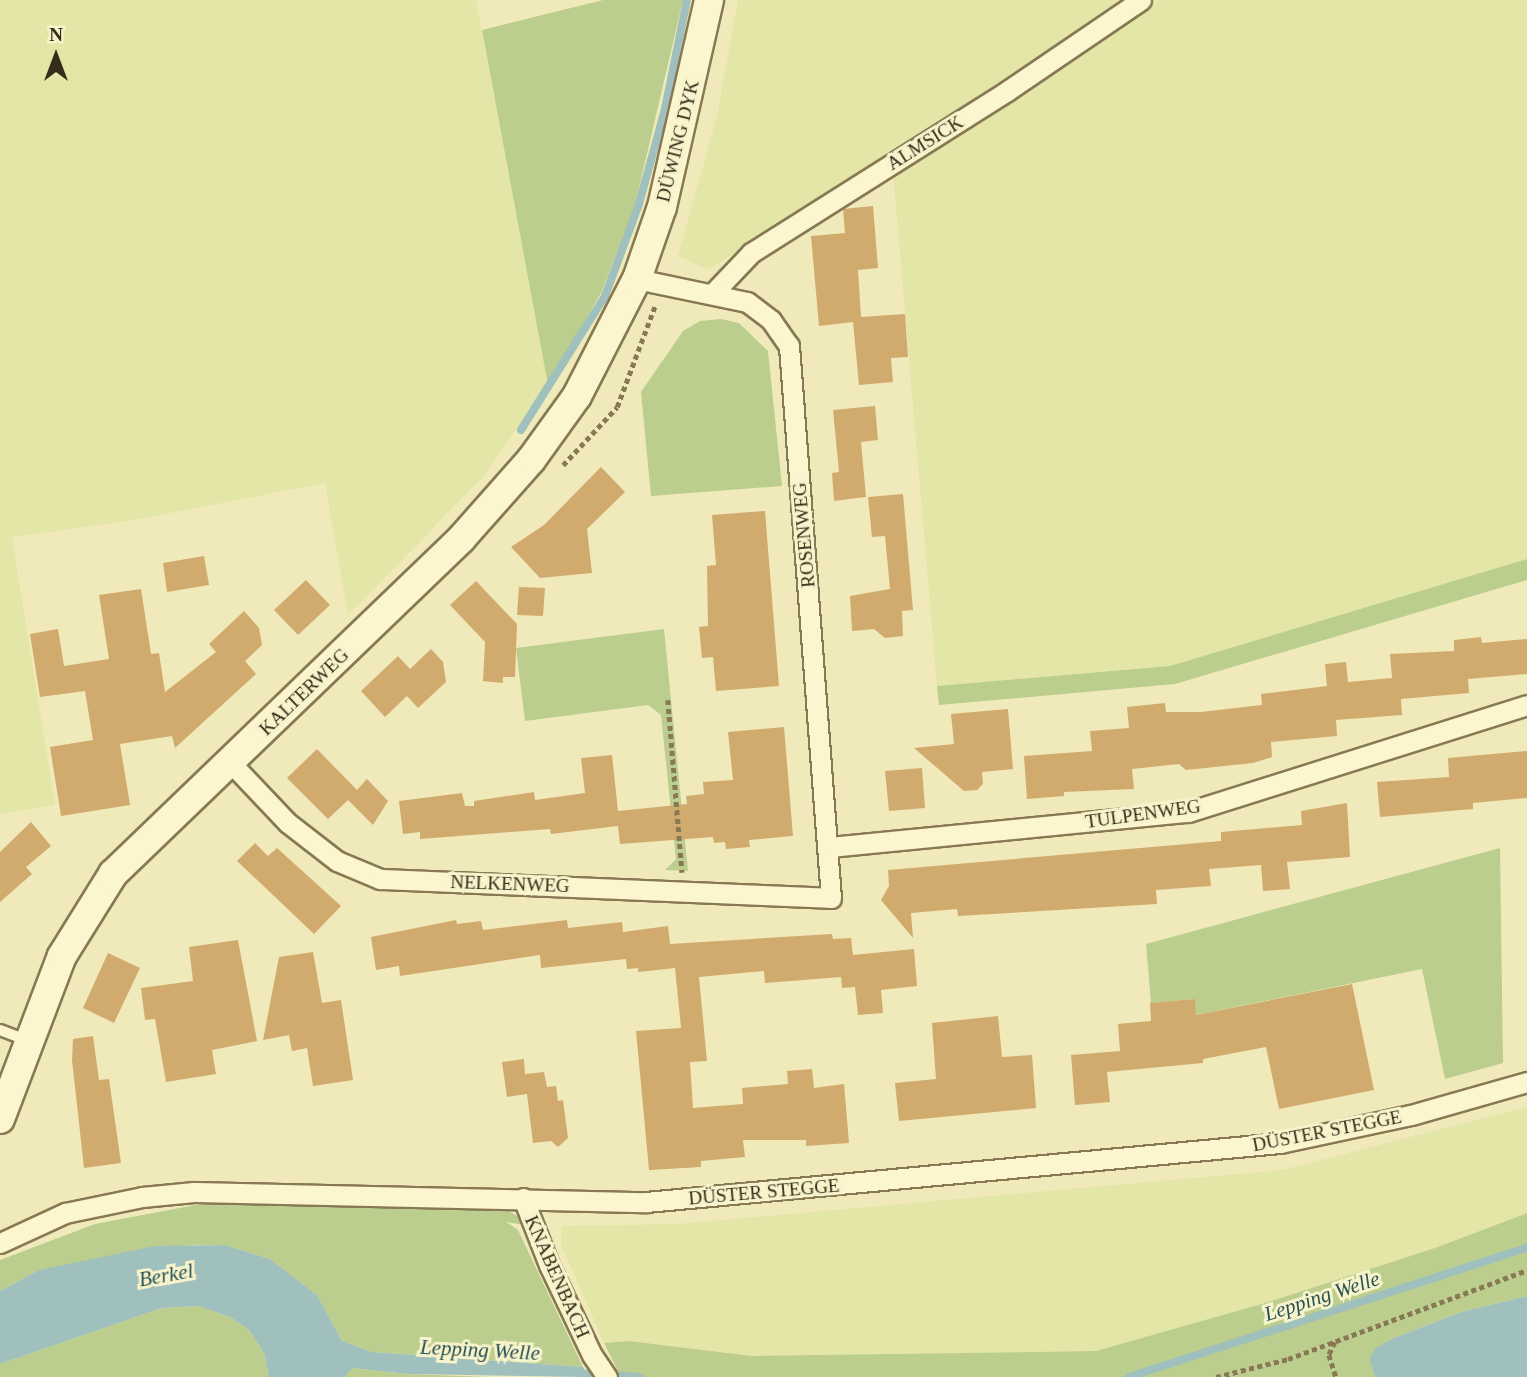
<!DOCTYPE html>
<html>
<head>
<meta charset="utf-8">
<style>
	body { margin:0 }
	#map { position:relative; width:1527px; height:1377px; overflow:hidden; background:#f0eaba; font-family:"Times New Roman",serif }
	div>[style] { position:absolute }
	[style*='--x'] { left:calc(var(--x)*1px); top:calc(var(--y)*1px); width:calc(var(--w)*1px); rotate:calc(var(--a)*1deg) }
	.farmland>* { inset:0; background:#e4e6a7 }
	.green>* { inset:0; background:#bbce8e }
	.water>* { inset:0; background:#9fc0bd }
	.stream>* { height:8px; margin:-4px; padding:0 4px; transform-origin:4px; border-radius:4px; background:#9fc0bd }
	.building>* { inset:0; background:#d1aa6e }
	.path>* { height:4.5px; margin-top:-2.25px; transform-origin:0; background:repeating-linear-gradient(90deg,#887954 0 5px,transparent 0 8.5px) }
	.roads { filter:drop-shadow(2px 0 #887954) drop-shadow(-2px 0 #887954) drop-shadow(0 2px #887954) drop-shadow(0 -2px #887954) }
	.lane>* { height:10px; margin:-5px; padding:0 5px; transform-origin:5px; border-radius:5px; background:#fbf6ce }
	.street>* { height:19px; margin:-9.5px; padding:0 9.5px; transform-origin:9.5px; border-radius:9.5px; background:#fbf6ce }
	.secondary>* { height:28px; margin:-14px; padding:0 14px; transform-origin:14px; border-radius:14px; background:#fbf6ce }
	span { translate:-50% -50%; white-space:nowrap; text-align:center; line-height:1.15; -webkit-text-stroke:6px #f7f3ca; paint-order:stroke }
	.street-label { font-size:19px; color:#362c1a }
	.water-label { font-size:21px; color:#285156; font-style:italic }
	.north { position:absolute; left:21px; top:21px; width:70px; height:70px; -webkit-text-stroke:5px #f7f3ca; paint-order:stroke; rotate:0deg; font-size:19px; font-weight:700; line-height:28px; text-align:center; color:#362c1a }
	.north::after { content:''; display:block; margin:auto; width:24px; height:32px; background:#362c1a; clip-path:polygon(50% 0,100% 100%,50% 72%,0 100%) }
</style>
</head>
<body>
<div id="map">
	<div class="farmland">
		<i style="clip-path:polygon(0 0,476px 0,548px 385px,481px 479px,348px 615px,325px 483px,129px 521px,12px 537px,55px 805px,0 814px)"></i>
		<i style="clip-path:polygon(738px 0,1124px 0,998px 88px,707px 270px,678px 256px,717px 116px)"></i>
		<i style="clip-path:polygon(1159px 0,1527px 0,1527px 559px,1170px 666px,937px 686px,893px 172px)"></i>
		<i style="clip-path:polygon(1527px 1107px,1527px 1213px,1435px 1248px,1265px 1303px,1096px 1351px,752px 1356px,629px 1341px,604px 1343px,561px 1245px,562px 1226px,678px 1224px,1282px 1170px)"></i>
	</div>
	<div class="green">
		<i style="clip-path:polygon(603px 0,683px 0,635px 205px,602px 291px,548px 385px,482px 30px)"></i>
		<i style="clip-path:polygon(721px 319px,739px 323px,768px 351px,782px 486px,651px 496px,641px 392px,683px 331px,700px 321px)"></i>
		<i style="clip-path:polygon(1527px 559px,1527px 580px,1175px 684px,939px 705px,937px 686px,1170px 666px)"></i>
		<i style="clip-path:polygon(664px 629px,688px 871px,665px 870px,676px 859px,661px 715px,648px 705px,525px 721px,516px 648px)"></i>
		<i style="clip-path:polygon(1500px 848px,1503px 1063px,1445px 1079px,1422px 969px,1196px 1015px,1194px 999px,1151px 1003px,1146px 944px)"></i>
		<i style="clip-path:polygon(288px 1201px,503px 1208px,517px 1216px,524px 1225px,506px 1222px,518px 1230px,583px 1367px,372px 1352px,342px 1341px,317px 1295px,270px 1259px,225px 1245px,192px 1245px,39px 1270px,0 1291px,0 1260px,95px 1224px,211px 1202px)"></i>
		<i style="clip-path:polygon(1527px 1213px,1527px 1296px,1461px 1312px,1394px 1338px,1371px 1359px,1375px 1377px,621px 1377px,604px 1343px,629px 1341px,752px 1356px,1096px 1351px,1265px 1303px,1435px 1248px)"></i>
		<i style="clip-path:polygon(200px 1306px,230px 1317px,249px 1330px,264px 1353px,269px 1377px,0 1377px,0 1364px,162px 1308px)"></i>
		<i style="clip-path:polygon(351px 1368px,408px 1374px,489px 1377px,345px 1377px)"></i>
	</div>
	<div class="water">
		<i style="clip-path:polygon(225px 1245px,270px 1259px,317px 1295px,342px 1341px,372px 1352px,583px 1367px,588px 1377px,408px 1374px,352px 1368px,345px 1377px,269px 1377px,264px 1353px,249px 1330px,230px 1317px,199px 1306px,162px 1308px,0 1364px,0 1291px,39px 1270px,155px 1246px)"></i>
		<i style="clip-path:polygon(1527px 1296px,1527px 1377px,1375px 1377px,1370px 1359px,1374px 1349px,1394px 1338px,1461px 1312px)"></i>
	</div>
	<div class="stream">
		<i style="--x:521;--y:430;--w:158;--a:-57.9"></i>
		<i style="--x:605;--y:296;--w:98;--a:-69.7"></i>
		<i style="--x:639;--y:204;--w:98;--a:-74.7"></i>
		<i style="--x:665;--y:109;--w:111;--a:-78.6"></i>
		<i style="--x:577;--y:1373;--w:63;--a:3.6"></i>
		<i style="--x:1129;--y:1377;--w:418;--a:-18"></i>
	</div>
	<div class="building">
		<i style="clip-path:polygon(873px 206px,878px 268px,858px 270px,861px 317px,905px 314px,908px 357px,891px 358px,893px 382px,859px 385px,853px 322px,819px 326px,811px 236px,845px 233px,843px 209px)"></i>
		<i style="clip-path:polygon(875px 406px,878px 440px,861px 442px,866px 497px,834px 501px,832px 473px,839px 472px,833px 410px)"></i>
		<i style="clip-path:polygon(601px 467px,625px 492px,587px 529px,592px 573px,540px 578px,511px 547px,544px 525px)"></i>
		<i style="clip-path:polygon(903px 494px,913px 610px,902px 611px,903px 636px,885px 638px,874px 629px,852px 631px,850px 596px,890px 589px,885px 536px,872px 537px,868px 497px)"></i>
		<i style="clip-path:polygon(765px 511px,779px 686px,716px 691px,713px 657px,702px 658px,699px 627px,708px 626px,707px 566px,716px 565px,712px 515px)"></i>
		<i style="clip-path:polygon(204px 556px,209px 585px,167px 592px,163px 563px)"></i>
		<i style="clip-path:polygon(306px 580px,330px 605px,298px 635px,274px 610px)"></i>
		<i style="clip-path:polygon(476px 581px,517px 624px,515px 677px,503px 677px,503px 683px,483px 681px,485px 642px,450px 605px)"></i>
		<i style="clip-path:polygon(519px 587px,545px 588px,543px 616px,517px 615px)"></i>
		<i style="clip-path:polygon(141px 589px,151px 654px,159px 653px,165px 692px,216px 652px,209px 644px,244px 611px,259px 628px,262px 645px,245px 661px,256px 674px,175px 748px,172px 736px,120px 744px,130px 805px,61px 816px,50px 747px,93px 740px,85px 691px,40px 697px,30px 634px,58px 629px,64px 666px,109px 659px,99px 595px)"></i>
		<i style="clip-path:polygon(1481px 637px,1482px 643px,1527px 639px,1527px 674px,1468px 679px,1469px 693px,1401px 699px,1402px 715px,1336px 720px,1337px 736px,1271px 742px,1272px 757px,1253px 763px,1186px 770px,1179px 764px,1132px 769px,1134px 789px,1064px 792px,1064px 796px,1027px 799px,1024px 756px,1092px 751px,1090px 731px,1129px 728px,1127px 707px,1165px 703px,1166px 712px,1201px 712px,1262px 705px,1261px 694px,1327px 686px,1325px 664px,1346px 662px,1348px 682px,1392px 678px,1390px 654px,1454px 651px,1454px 640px)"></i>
		<i style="clip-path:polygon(431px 649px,443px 662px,446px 682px,418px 708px,407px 696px,385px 717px,361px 691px,398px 656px,410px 669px)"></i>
		<i style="clip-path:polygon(1008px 709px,1013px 769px,982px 772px,983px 784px,977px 790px,964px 791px,914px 748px,954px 744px,951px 714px)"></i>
		<i style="clip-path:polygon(784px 727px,793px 836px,749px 840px,750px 847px,726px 849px,725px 842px,714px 843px,713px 837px,620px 844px,618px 826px,551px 834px,550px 829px,420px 839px,420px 832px,403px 834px,399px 801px,462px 793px,465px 806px,474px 806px,474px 801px,534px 792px,535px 800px,585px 793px,581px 758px,612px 755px,618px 811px,687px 804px,686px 796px,704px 794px,703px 782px,733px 780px,728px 732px)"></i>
		<i style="clip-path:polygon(317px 749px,357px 790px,367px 779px,388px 801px,373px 825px,348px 800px,328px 819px,287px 778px)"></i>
		<i style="clip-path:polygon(1527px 751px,1527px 798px,1473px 803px,1473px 809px,1380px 817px,1377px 782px,1449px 777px,1448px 758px)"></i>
		<i style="clip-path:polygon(922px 768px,925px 808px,889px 811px,885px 771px)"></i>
		<i style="clip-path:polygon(1347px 803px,1350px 857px,1287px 862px,1290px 889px,1263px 891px,1261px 865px,1209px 869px,1211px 886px,1156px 890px,1157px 904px,958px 916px,957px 909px,911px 913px,913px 938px,881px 900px,889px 886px,888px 870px,1221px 841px,1221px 832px,1302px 825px,1301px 811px)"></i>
		<i style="clip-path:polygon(31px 822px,51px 846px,26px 867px,32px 874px,0 902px,0 852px)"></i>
		<i style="clip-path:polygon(255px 843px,268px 856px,277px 848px,341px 906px,314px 934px,237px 861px)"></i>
		<i style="clip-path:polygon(456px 920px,457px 924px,481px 921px,483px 930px,567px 920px,568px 928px,622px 922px,623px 932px,668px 926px,670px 944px,832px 934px,833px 939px,851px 938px,853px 955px,914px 949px,917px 986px,881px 990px,883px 1013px,858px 1015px,855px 987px,842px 988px,841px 977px,765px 983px,764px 971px,699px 977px,707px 1061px,690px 1062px,693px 1108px,743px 1104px,742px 1088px,788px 1084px,787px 1071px,812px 1069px,814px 1088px,844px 1084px,849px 1143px,806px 1146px,806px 1140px,743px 1140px,745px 1157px,701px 1161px,701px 1167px,649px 1170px,636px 1031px,681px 1028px,675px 968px,638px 972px,638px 968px,627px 969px,626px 959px,541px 968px,540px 955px,400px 976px,399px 966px,376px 970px,371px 937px)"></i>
		<i style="clip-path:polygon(238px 940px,257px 1041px,212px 1050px,216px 1074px,166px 1082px,155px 1019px,145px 1020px,141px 988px,193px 981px,189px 947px)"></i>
		<i style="clip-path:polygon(313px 952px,322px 1003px,341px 1000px,353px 1080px,313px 1086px,307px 1048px,292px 1051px,289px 1035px,263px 1040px,279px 957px)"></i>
		<i style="clip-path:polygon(108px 953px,140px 968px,114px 1023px,83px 1008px)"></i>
		<i style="clip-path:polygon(1352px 984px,1374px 1090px,1279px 1109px,1266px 1047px,1203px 1059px,1203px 1063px,1107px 1072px,1110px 1102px,1075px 1105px,1071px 1055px,1120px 1051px,1118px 1024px,1151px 1021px,1150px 1003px,1195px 999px,1196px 1015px)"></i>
		<i style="clip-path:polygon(998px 1016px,1002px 1057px,1032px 1055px,1036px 1108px,899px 1121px,895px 1083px,936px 1079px,932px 1023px)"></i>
		<i style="clip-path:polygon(93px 1036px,99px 1080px,109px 1079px,121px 1163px,84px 1168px,72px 1060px,73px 1039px)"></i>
		<i style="clip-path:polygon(524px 1059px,525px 1074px,544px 1072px,547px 1087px,556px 1086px,558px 1101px,563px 1100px,568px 1138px,558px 1147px,551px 1141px,533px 1143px,527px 1094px,507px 1097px,502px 1062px)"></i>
	</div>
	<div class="path">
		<i style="--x:563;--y:465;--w:79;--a:-47"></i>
		<i style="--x:617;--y:407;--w:108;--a:-69.4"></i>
		<i style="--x:668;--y:700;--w:173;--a:85.3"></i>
		<i style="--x:1335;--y:1342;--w:14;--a:115"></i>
		<i style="--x:1329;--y:1355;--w:23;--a:72"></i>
		<i style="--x:1216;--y:1377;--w:74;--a:-14"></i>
		<i style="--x:1288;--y:1359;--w:255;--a:-20.4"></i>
	</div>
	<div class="roads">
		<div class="lane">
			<i style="--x:0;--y:1030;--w:28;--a:21"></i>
		</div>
		<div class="street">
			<i style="--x:714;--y:292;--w:54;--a:-46.5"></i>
			<i style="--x:751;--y:253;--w:303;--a:-32.3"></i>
			<i style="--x:1007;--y:91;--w:162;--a:-34.2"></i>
			<i style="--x:231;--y:763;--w:83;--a:46.5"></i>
			<i style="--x:288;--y:823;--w:62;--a:37.8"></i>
			<i style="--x:337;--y:861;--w:47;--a:22.7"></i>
			<i style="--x:380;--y:879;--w:451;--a:2.4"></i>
			<i style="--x:831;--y:898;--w:554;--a:-94.35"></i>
			<i style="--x:789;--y:346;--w:32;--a:-125"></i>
			<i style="--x:771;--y:320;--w:30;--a:-143"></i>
			<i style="--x:747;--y:302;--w:112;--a:-168.2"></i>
			<i style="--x:829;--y:847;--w:361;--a:-5.6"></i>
			<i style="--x:1188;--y:812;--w:355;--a:-17.5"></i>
			<i style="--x:523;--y:1198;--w:72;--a:68.8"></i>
			<i style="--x:549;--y:1265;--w:100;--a:64.5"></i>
			<i style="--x:592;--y:1355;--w:27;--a:56"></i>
			<i style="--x:0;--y:1243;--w:72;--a:-24.8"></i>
			<i style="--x:65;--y:1213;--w:79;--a:-11.7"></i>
			<i style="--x:142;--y:1197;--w:52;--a:-5.5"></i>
			<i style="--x:194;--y:1192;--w:452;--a:1.3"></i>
			<i style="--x:646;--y:1202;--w:637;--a:-5.32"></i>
			<i style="--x:1280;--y:1143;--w:134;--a:-12.1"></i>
			<i style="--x:1411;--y:1115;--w:121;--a:-15.9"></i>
		</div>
		<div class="secondary">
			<i style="--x:0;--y:1119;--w:174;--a:-69.2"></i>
			<i style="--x:62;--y:956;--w:97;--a:-58.1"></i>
			<i style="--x:113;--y:874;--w:483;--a:-43.9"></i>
			<i style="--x:461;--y:539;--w:106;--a:-48.5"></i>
			<i style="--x:531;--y:460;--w:79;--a:-54.3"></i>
			<i style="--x:577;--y:396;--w:131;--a:-62.9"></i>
			<i style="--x:637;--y:279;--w:76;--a:-70.9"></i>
			<i style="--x:662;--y:207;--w:212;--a:-77.2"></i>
		</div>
	</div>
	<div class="street-label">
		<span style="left:678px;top:141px;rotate:-76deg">DÜWING DYK</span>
		<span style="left:925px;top:143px;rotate:-32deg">ALMSICK</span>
		<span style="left:804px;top:535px;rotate:-95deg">ROSENWEG</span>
		<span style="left:304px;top:692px;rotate:-44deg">KALTERWEG</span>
		<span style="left:1143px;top:814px;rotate:-8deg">TULPENWEG</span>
		<span style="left:510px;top:884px;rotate:2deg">NELKENWEG</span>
		<span style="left:1327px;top:1131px;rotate:-11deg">DÜSTER STEGGE</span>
		<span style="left:764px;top:1192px;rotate:-5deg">DÜSTER STEGGE</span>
		<span style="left:557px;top:1277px;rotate:66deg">KNABENBACH</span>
	</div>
	<div class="water-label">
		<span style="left:166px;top:1275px;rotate:-10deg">Berkel</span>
		<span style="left:1322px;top:1296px;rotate:-18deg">Lepping Welle</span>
		<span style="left:480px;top:1350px;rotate:3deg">Lepping Welle</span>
	</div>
	<div class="north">N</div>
</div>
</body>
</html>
